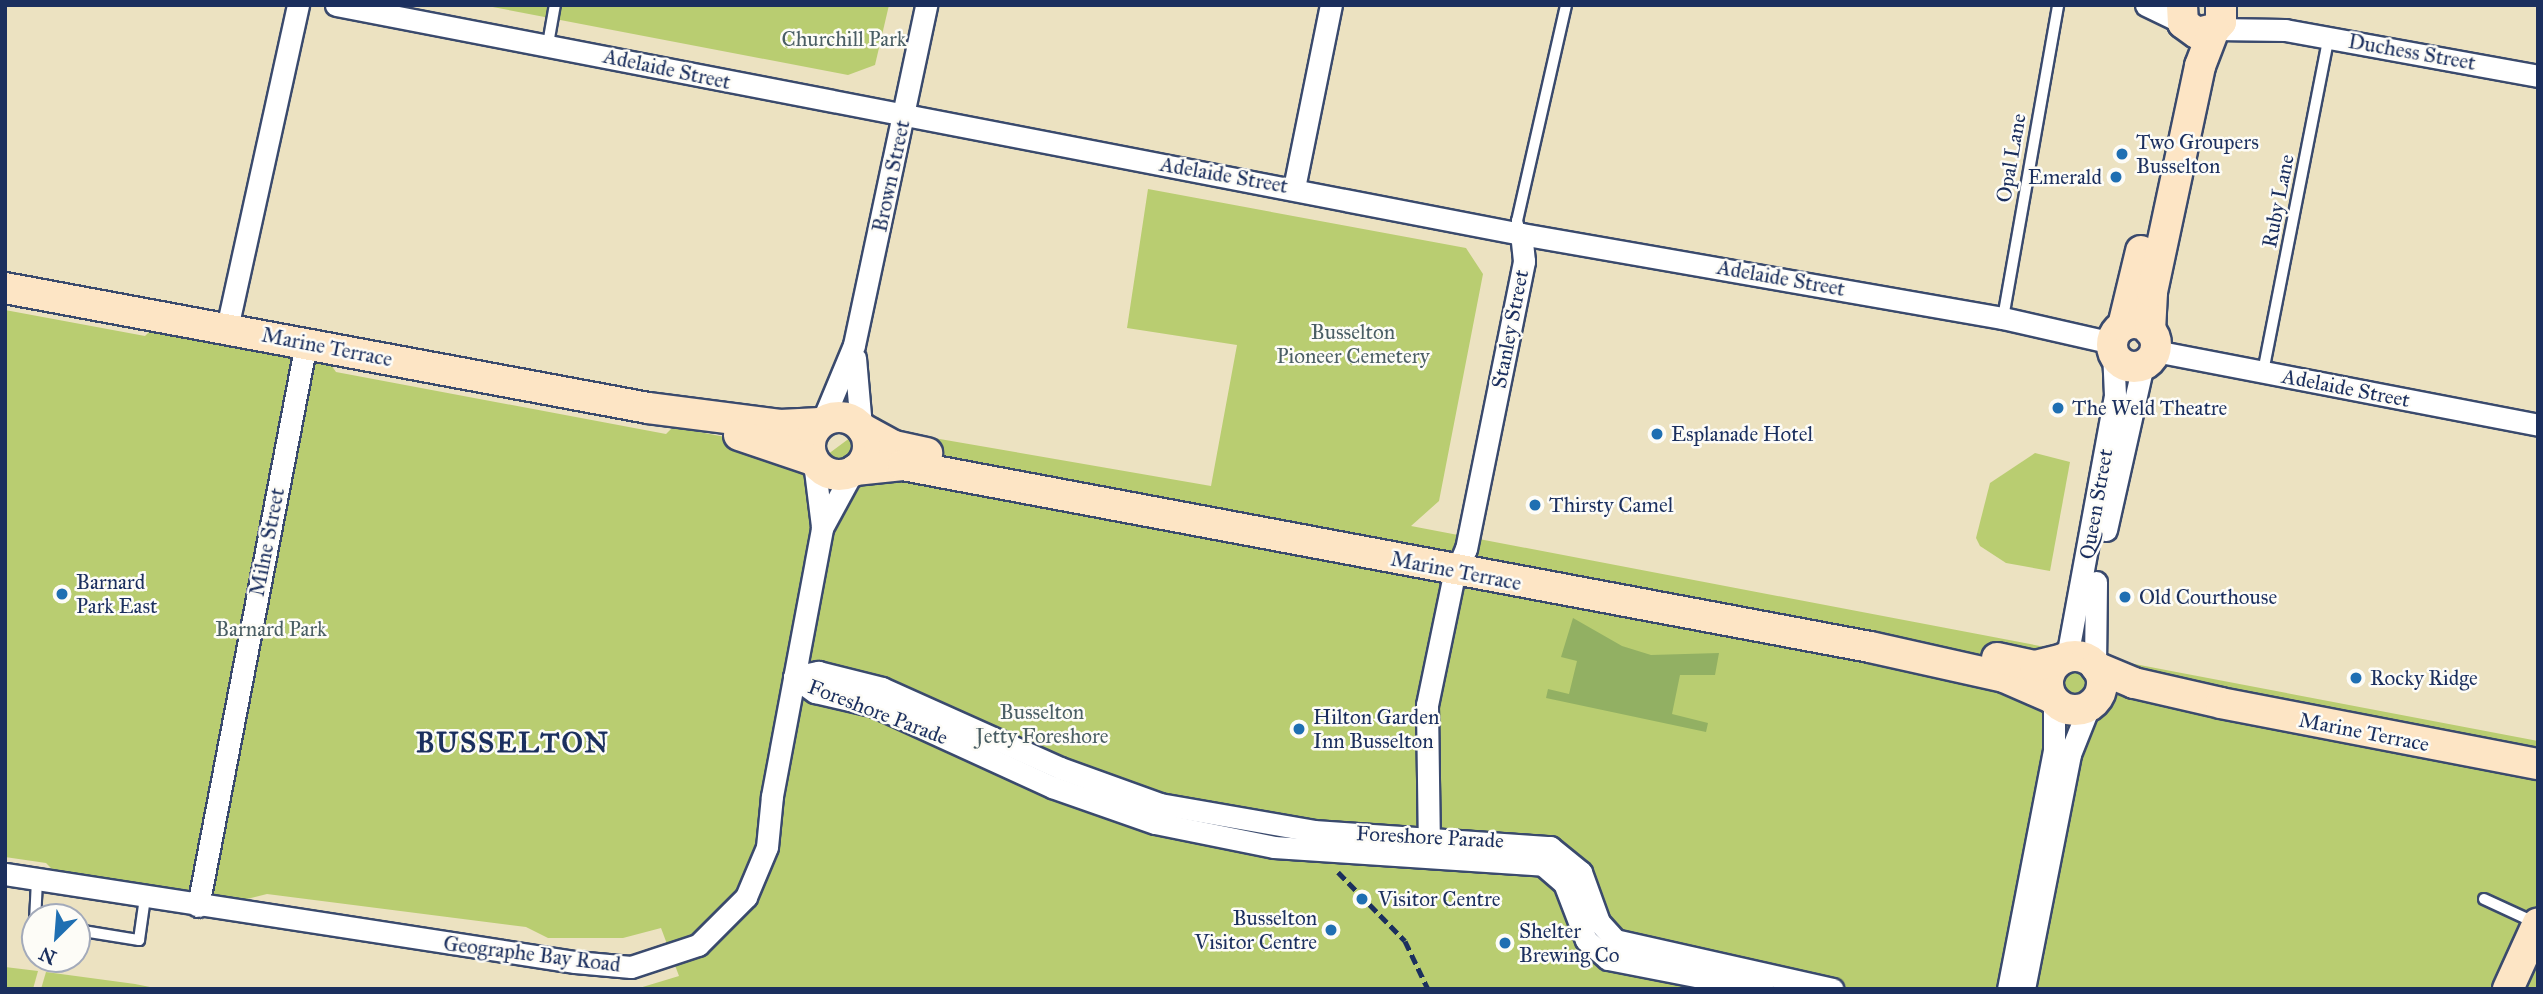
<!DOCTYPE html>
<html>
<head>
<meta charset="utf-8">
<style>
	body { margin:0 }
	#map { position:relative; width:2543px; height:994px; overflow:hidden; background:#ece2c1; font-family:"IM FELL Great Primer",serif }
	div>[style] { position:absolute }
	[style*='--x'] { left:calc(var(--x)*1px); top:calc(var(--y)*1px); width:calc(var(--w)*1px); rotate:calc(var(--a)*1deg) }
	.green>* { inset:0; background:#b9cd71 }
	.forest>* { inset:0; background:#92b063 }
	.roads { filter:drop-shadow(2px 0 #3a4a6d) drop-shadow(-2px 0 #3a4a6d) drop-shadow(0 2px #3a4a6d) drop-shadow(0 -2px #3a4a6d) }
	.lane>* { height:10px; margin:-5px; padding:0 5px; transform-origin:5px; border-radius:5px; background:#fff }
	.street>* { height:21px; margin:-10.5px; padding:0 10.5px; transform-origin:10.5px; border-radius:10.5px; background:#fff }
	.secondary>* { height:30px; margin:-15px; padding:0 15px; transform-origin:15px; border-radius:15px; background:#fde5c5 }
	.secondary>.ring { margin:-15px; padding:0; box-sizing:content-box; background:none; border:30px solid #fde5c5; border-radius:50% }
	.rail>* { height:5px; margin-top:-2.5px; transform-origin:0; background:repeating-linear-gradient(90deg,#1b2f5e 0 10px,transparent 0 15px) }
	.dots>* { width:19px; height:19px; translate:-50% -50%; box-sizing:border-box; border:4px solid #fdfcf7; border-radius:50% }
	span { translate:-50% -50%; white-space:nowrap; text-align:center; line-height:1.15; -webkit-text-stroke:5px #fdfcf7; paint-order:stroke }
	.park-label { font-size:21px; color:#4a5e64 }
	.street-label { font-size:21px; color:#1b2f5e }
	.poi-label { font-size:21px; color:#1b2f5e }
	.left { translate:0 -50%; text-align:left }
	.right { translate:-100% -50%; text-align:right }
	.district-label { font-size:28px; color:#1b2f5e; font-weight:700; letter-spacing:2px }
	.frame { position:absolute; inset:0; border:7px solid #1b2f5e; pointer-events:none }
	.north { position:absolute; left:21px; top:903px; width:70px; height:70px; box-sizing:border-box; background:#fdfcf7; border:2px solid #a3aaba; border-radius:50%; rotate:205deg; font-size:19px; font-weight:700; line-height:28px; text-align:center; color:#1b2f5e }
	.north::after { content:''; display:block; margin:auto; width:24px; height:32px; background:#1f6fb2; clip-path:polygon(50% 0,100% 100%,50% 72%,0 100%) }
</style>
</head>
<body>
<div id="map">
	<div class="green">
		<i style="clip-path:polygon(482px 5px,889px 5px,875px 65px,848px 75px)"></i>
		<i style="clip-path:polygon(1148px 189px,1466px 248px,1483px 274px,1439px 501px,1411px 526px,2538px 741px,2538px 989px,636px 989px,679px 976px,661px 928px,623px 938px,548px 938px,526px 927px,267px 894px,243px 900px,214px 896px,56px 873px,46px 863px,5px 857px,5px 310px,145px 336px,152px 329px,329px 362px,336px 372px,666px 434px,673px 427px,757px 443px,804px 472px,878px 417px,899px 432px,1211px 486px,1237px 345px,1127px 328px)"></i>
		<i style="clip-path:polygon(2035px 453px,2070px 462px,2050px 571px,2006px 563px,1980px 546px,1976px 538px,1990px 483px)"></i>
		<i style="clip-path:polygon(5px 967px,38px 971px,33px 989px,5px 989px)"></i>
		<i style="clip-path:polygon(46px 972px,135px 984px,160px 989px,41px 989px)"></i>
	</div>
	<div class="forest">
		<i style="clip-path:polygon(1573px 618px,1622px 646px,1651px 655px,1719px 653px,1715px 675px,1680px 675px,1672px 714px,1708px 723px,1706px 732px,1546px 698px,1548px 689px,1569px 694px,1577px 661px,1561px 657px)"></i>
	</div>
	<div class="roads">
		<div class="lane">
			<i style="--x:548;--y:44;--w:40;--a:-80"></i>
			<i style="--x:1521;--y:234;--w:14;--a:-107"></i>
			<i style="--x:1517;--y:221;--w:221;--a:-77.2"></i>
			<i style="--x:2003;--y:318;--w:318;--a:-80"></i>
			<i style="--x:2263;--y:372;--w:341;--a:-78.9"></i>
			<i style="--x:2484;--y:899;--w:57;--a:24.8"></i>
			<i style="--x:35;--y:922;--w:42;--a:-87.3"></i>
			<i style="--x:77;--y:930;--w:63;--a:9.2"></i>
			<i style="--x:139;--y:940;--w:42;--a:-81.9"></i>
		</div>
		<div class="street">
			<i style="--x:336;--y:5;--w:1207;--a:10.94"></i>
			<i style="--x:1521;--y:234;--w:489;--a:9.9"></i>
			<i style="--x:2003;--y:318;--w:112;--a:12.9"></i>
			<i style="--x:2146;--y:5;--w:41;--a:25.9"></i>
			<i style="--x:2215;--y:29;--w:70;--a:0.8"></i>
			<i style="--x:2285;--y:30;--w:257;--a:10.3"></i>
			<i style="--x:1294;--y:188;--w:187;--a:-78.6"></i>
			<i style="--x:227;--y:328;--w:331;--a:-77.6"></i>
			<i style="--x:2155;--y:351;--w:390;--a:10.9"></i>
			<i style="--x:855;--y:358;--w:69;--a:85"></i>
			<i style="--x:822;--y:422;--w:83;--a:-67.4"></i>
			<i style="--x:854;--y:345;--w:348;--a:-78"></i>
			<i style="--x:814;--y:462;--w:64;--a:82.9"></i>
			<i style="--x:2106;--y:530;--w:169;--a:-77.4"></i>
			<i style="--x:2067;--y:657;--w:266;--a:-79.6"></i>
			<i style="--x:2115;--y:395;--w:44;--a:-92.6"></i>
			<i style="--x:2095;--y:665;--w:83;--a:-89.3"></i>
			<i style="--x:794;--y:677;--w:25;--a:-12"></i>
			<i style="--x:818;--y:672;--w:66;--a:14"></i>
			<i style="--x:882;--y:688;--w:195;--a:24.2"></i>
			<i style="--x:1060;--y:768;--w:106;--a:19.8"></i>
			<i style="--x:1160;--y:804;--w:156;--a:9.9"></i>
			<i style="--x:1314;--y:831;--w:237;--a:3.9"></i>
			<i style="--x:1550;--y:847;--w:40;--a:39"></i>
			<i style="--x:1581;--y:872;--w:53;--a:70.2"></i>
			<i style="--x:1599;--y:922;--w:24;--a:48"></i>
			<i style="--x:1615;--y:940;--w:223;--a:12.7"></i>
			<i style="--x:794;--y:677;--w:26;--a:36"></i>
			<i style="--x:815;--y:692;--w:62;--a:13.1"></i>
			<i style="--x:875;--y:706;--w:195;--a:24.6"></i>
			<i style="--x:1052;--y:787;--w:109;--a:19.3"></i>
			<i style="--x:1155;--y:823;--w:121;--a:11.4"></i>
			<i style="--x:1274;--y:847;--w:270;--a:3.8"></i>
			<i style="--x:1543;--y:865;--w:28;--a:41"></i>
			<i style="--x:1564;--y:883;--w:61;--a:68.9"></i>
			<i style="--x:1586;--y:940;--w:29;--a:41"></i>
			<i style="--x:1608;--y:959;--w:158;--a:11"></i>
			<i style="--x:1429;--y:850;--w:145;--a:-90.8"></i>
			<i style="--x:1427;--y:705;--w:129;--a:-78.3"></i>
			<i style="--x:1453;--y:579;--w:33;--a:-67"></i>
			<i style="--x:1466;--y:549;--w:294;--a:-78.6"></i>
			<i style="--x:1524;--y:261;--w:27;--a:-96"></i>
			<i style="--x:5;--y:874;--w:577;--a:8.78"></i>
			<i style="--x:575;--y:962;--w:56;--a:5.1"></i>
			<i style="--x:631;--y:967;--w:71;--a:-18.2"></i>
			<i style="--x:698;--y:945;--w:68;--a:-45"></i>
			<i style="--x:746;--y:897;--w:54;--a:-67.2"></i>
			<i style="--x:767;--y:847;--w:51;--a:-84.4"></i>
			<i style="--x:772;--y:796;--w:273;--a:-79.4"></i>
			<i style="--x:822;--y:528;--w:65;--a:-61.5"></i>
			<i style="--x:198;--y:906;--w:573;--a:-79.14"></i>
			<i style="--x:2008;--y:989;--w:242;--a:-79.1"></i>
			<i style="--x:2054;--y:751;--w:50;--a:-90"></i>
			<i style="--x:2024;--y:989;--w:239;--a:-78.9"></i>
			<i style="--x:2070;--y:754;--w:54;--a:-68.2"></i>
		</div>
		<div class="secondary">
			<i style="--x:2182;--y:5;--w:18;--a:87"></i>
			<i style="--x:2183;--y:23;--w:17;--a:36"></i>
			<i style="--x:2197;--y:33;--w:18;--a:-13"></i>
			<i style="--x:2215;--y:29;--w:9;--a:-49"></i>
			<i style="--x:2221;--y:22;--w:17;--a:-90"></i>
			<i style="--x:5;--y:288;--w:654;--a:10.57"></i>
			<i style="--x:648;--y:408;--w:133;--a:7.3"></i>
			<i style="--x:780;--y:425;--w:40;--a:-2.9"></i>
			<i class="ring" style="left:2112px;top:323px;width:14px;height:14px"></i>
			<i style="--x:2123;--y:326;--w:77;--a:-76.5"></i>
			<i style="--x:2150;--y:331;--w:39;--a:-87"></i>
			<i style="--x:2152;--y:292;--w:231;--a:-78"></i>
			<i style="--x:2200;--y:66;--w:39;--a:-69"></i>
			<i class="ring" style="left:810px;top:417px;width:28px;height:28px"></i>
			<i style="--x:863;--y:429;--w:35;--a:29"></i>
			<i style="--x:894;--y:446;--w:34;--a:12"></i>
			<i style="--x:739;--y:435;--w:78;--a:18.7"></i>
			<i style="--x:855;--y:470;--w:48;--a:-5.9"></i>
			<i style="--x:903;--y:465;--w:984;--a:10.66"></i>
			<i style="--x:1870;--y:647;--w:137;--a:12.6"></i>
			<i style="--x:2004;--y:677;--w:52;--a:23.6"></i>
			<i class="ring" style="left:2048px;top:656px;width:24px;height:24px"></i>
			<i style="--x:1997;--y:658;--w:39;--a:12"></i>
			<i style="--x:2035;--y:666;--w:25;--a:-14"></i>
			<i style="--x:2096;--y:667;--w:41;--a:22.8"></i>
			<i style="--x:2134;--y:683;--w:89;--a:12.9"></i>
			<i style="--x:2221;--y:703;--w:323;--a:10.9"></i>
			<i style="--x:2508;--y:989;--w:72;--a:-65.6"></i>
		</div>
	</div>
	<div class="rail">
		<i style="--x:1338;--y:872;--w:96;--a:45.8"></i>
		<i style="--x:1405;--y:941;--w:53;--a:64.4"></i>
	</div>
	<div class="dots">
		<i style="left:2122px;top:154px;background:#1f6fb2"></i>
		<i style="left:2116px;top:177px;background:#1f6fb2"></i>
		<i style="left:2058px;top:408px;background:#1f6fb2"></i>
		<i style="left:1657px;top:434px;background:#1f6fb2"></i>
		<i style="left:1535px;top:505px;background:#1f6fb2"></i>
		<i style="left:62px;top:594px;background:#1f6fb2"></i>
		<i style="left:2125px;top:597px;background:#1f6fb2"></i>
		<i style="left:2356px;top:678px;background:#1f6fb2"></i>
		<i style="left:1299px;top:729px;background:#1f6fb2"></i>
		<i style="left:1362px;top:899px;background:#1f6fb2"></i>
		<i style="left:1331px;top:930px;background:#1f6fb2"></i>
		<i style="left:1505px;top:943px;background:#1f6fb2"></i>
	</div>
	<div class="park-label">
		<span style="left:844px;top:39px">Churchill Park</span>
		<span style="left:1353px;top:344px">Busselton<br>Pioneer Cemetery</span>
		<span style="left:271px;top:629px">Barnard Park</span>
		<span style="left:1042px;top:724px">Busselton<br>Jetty Foreshore</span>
	</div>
	<div class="street-label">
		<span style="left:2412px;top:52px;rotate:10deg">Duchess Street</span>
		<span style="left:667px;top:69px;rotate:12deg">Adelaide Street</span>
		<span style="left:2011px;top:158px;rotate:-80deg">Opal Lane</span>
		<span style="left:1224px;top:175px;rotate:10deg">Adelaide Street</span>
		<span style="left:891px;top:176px;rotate:-78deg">Brown Street</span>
		<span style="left:2278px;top:201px;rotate:-79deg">Ruby Lane</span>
		<span style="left:1781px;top:278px;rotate:10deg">Adelaide Street</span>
		<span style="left:1510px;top:329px;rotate:-79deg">Stanley Street</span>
		<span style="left:327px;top:347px;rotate:11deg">Marine Terrace</span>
		<span style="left:2346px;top:388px;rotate:11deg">Adelaide Street</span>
		<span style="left:2096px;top:504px;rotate:-80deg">Queen Street</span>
		<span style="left:267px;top:542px;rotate:-79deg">Milne Street</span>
		<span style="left:1456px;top:571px;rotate:11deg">Marine Terrace</span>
		<span style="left:878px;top:712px;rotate:21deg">Foreshore Parade</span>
		<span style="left:2364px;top:732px;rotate:11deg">Marine Terrace</span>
		<span style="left:1430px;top:837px;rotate:3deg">Foreshore Parade</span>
		<span style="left:532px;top:954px;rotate:7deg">Geographe Bay Road</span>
	</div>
	<div class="poi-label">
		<span class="left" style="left:2136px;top:154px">Two Groupers<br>Busselton</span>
		<span class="right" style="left:2102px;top:177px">Emerald</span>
		<span class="left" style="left:2072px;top:408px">The Weld Theatre</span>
		<span class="left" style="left:1671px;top:434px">Esplanade Hotel</span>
		<span class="left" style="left:1549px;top:505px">Thirsty Camel</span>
		<span class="left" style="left:76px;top:594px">Barnard<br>Park East</span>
		<span class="left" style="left:2139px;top:597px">Old Courthouse</span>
		<span class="left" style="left:2370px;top:678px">Rocky Ridge</span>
		<span class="left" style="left:1313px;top:729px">Hilton Garden<br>Inn Busselton</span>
		<span class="left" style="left:1378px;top:899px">Visitor Centre</span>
		<span class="right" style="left:1317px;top:930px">Busselton<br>Visitor Centre</span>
		<span class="left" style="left:1519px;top:943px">Shelter<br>Brewing Co</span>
	</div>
	<div class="district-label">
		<span style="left:513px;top:743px">BUSSELTON</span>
	</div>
	<div class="frame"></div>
	<div class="north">N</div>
</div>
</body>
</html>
